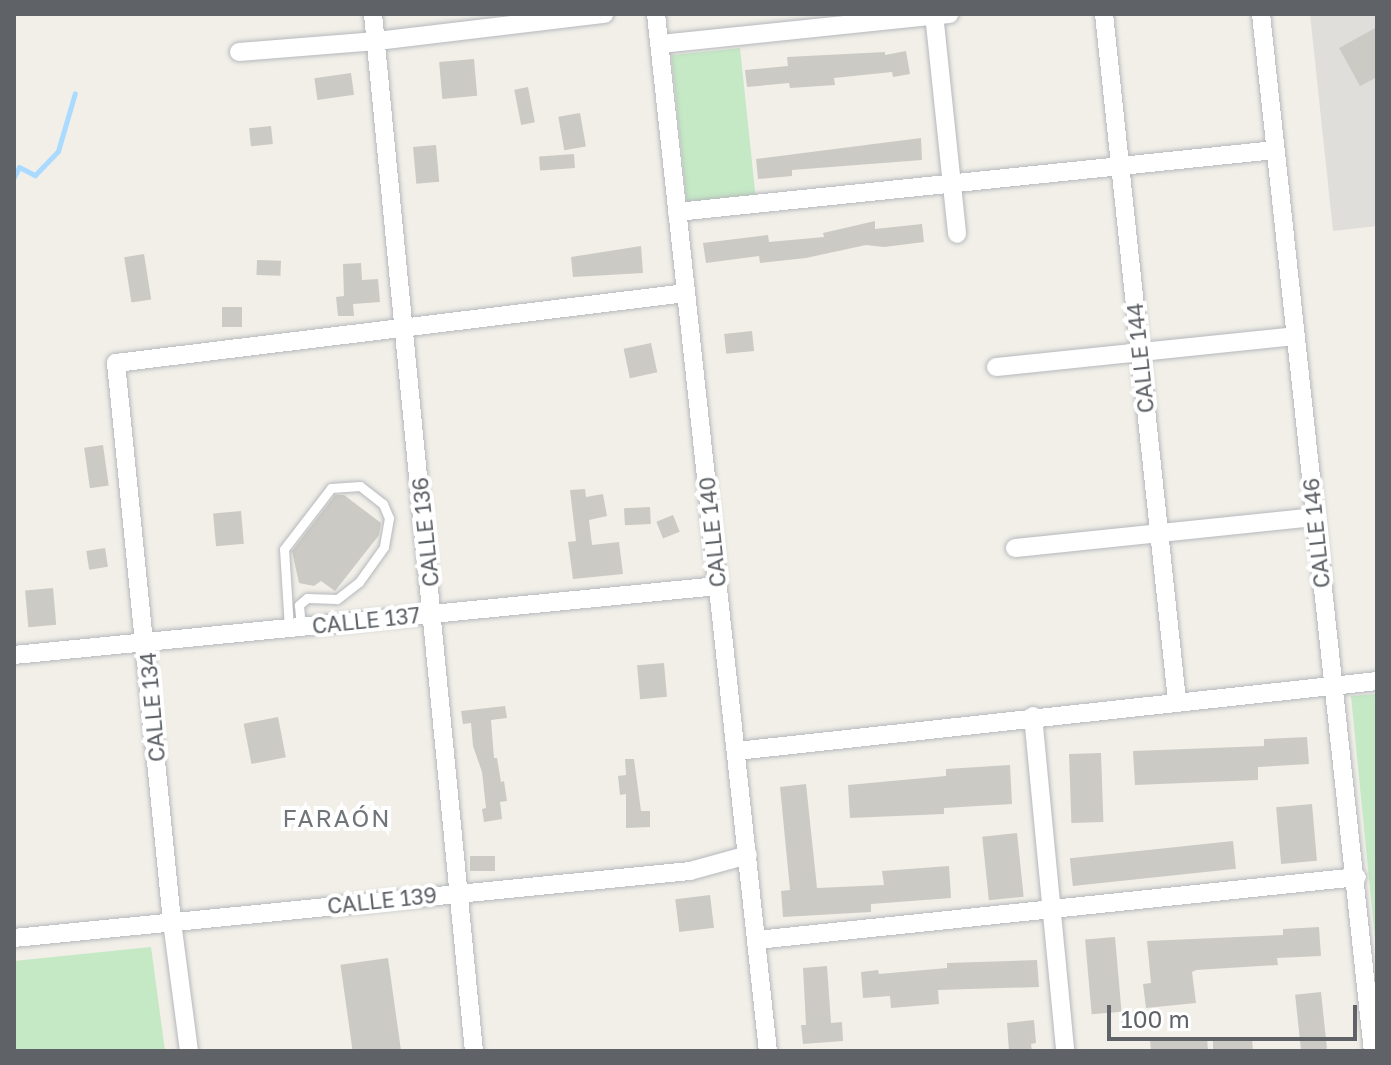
<!DOCTYPE html>
<meta charset="utf-8">
<style>
body{margin:0}
#map{position:relative;width:1391px;height:1065px;overflow:hidden;background:#f1efe8;font-family:"Golos Text",sans-serif}
div>[style]{position:absolute}
[style*='--x']{left:calc(var(--x)*1px);top:calc(var(--y)*1px);width:calc(var(--w)*1px);rotate:calc(var(--a)*1deg)}
.industrial>*{inset:0;background:#e0deda}
.green>*{inset:0;background:#c5e8c5;transform-origin:0 0}
.stream>*{height:5px;margin:-2.5px;padding:0 2.5px;transform-origin:2.5px;border-radius:2.5px;background:#aadaff}
.building>*{inset:0;background:#cccac5;transform-origin:0 0}
.roads{filter:drop-shadow(0 0 2px #b5b8bc) drop-shadow(0 0 2px #b5b8bc)}
.service>*{height:9px;margin:-4.5px;padding:0 4.5px;transform-origin:4.5px;border-radius:4.5px;background:#fff}
.minor>*{height:18px;margin:-9px;padding:0 9px;transform-origin:9px;border-radius:9px;background:#fff}
span{translate:-50% -50%;white-space:nowrap;text-align:center;line-height:1.15;-webkit-text-stroke:8px #fff;paint-order:stroke}
.street-label{font-size:22px;color:#5f6368}
.neighbourhood-label{font-size:24px;color:#70757a;letter-spacing:2px}
.frame{position:absolute;inset:0;border:16px solid #5f6368;pointer-events:none}
.scale{position:absolute;left:1107px;top:1005px;width:250px;height:36px;box-sizing:border-box;border:4px solid #5f6368;border-top:0;padding-left:10px;font-size:24px;line-height:28px;white-space:nowrap;color:#5f6368;-webkit-text-stroke:6px #fff;paint-order:stroke}
</style>
<div id="map">
<div class="industrial">
<div style="clip-path:polygon(1310px 14px,1377px 14px,1377px 226px,1333px 231px)"></div>
</div>
<div class="green">
<div style="left:740px;top:48px;width:148px;height:69px;rotate:84deg"></div>
<div style="clip-path:polygon(1377px 694px,1377px 959px,1351px 696px)"></div>
<div style="clip-path:polygon(151px 947px,165px 1051px,14px 1051px,14px 961px)"></div>
</div>
<div class="stream">
<div style="--x:14;--y:177;--w:11;--a:-63"></div>
<div style="--x:19;--y:167;--w:18;--a:27"></div>
<div style="--x:35;--y:175;--w:33;--a:-46"></div>
<div style="--x:58;--y:151;--w:60;--a:-73.7"></div>
</div>
<div class="building">
<div style="clip-path:polygon(1377px 27px,1377px 77px,1360px 86px,1339px 48px)"></div>
<div style="clip-path:polygon(906px 51px,910px 74px,893px 77px,892px 72px,834px 78px,835px 85px,790px 88px,789px 83px,747px 87px,745px 70px,788px 66px,787px 57px,885px 52px,885px 55px)"></div>
<div style="left:474px;top:59px;width:37px;height:35px;rotate:85deg"></div>
<div style="left:351px;top:73px;width:22px;height:37px;rotate:82deg"></div>
<div style="left:528px;top:87px;width:36px;height:14px;rotate:79deg"></div>
<div style="left:580px;top:113px;width:34px;height:22px;rotate:80deg"></div>
<div style="left:271px;top:126px;width:18px;height:22px;rotate:84deg"></div>
<div style="clip-path:polygon(921px 138px,922px 160px,792px 170px,792px 176px,758px 179px,756px 159px)"></div>
<div style="left:436px;top:145px;width:37px;height:23px;rotate:85deg"></div>
<div style="left:574px;top:154px;width:14px;height:35px;rotate:86deg"></div>
<div style="clip-path:polygon(875px 221px,875px 229px,922px 224px,924px 242px,884px 247px,866px 245px,806px 258px,760px 263px,759px 256px,706px 263px,703px 243px,768px 235px,769px 242px,824px 237px,823px 233px)"></div>
<div style="clip-path:polygon(641px 246px,643px 273px,573px 277px,571px 257px)"></div>
<div style="left:144px;top:254px;width:46px;height:20px;rotate:81deg"></div>
<div style="left:257px;top:260px;width:24px;height:15px;rotate:2deg"></div>
<div style="clip-path:polygon(361px 263px,362px 280px,378px 279px,380px 302px,353px 304px,354px 316px,338px 316px,336px 297px,344px 296px,343px 264px)"></div>
<div style="left:222px;top:307px;width:20px;height:20px"></div>
<div style="left:752px;top:331px;width:20px;height:28px;rotate:84deg"></div>
<div style="left:651px;top:343px;width:30px;height:28px;rotate:78deg"></div>
<div style="left:103px;top:445px;width:41px;height:19px;rotate:82deg"></div>
<div style="clip-path:polygon(585px 489px,586px 497px,603px 494px,607px 516px,589px 520px,592px 545px,619px 542px,623px 574px,573px 579px,568px 542px,576px 541px,570px 490px)"></div>
<div style="clip-path:polygon(335px 495px,344px 495px,381px 523px,379px 535px,335px 591px,321px 581px,314px 586px,299px 583px,292px 551px)"></div>
<div style="left:650px;top:507px;width:17px;height:26px;rotate:87deg"></div>
<div style="left:241px;top:511px;width:33px;height:28px;rotate:85deg"></div>
<div style="left:673px;top:515px;width:18px;height:18px;rotate:68deg"></div>
<div style="left:105px;top:548px;width:19px;height:19px;rotate:81deg"></div>
<div style="left:53px;top:588px;width:37px;height:28px;rotate:85deg"></div>
<div style="left:664px;top:663px;width:34px;height:27px;rotate:85deg"></div>
<div style="clip-path:polygon(505px 706px,507px 718px,491px 720px,494px 758px,497px 758px,501px 782px,504px 781px,507px 801px,500px 802px,502px 819px,484px 822px,482px 809px,486px 808px,482px 772px,473px 746px,471px 723px,463px 724px,461px 711px)"></div>
<div style="left:278px;top:717px;width:41px;height:35px;rotate:79deg"></div>
<div style="clip-path:polygon(1307px 737px,1309px 764px,1258px 767px,1258px 780px,1135px 785px,1133px 751px,1264px 746px,1264px 739px)"></div>
<div style="left:1101px;top:753px;width:69px;height:32px;rotate:88deg"></div>
<div style="clip-path:polygon(625px 759px,634px 759px,641px 811px,650px 811px,650px 827px,626px 828px,626px 794px,620px 795px,618px 776px,626px 775px)"></div>
<div style="clip-path:polygon(1010px 765px,1012px 804px,944px 808px,944px 814px,850px 818px,848px 785px,946px 776px,946px 769px)"></div>
<div style="clip-path:polygon(806px 784px,817px 888px,884px 885px,882px 871px,949px 866px,951px 898px,871px 904px,871px 912px,783px 917px,781px 891px,790px 890px,780px 787px)"></div>
<div style="left:1312px;top:804px;width:57px;height:36px;rotate:85deg"></div>
<div style="left:1017px;top:833px;width:64px;height:35px;rotate:84deg"></div>
<div style="left:1233px;top:841px;width:28px;height:164px;rotate:84deg"></div>
<div style="left:495px;top:856px;width:15px;height:25px;rotate:90deg"></div>
<div style="left:710px;top:895px;width:33px;height:35px;rotate:83deg"></div>
<div style="clip-path:polygon(1319px 927px,1321px 956px,1277px 958px,1278px 965px,1196px 970px,1192px 972px,1196px 1003px,1146px 1008px,1143px 984px,1151px 983px,1147px 941px,1283px 935px,1283px 929px)"></div>
<div style="left:1115px;top:937px;width:75px;height:30px;rotate:85deg"></div>
<div style="left:388px;top:958px;width:94px;height:48px;rotate:82deg"></div>
<div style="clip-path:polygon(1037px 960px,1039px 987px,938px 990px,939px 1004px,891px 1008px,890px 996px,863px 998px,861px 972px,878px 970px,879px 974px,947px 968px,947px 963px)"></div>
<div style="clip-path:polygon(827px 966px,831px 1023px,842px 1022px,843px 1041px,803px 1044px,801px 1025px,806px 1025px,803px 968px)"></div>
<div style="left:1321px;top:992px;width:57px;height:26px;rotate:84deg"></div>
<div style="clip-path:polygon(1034px 1020px,1036px 1043px,1031px 1044px,1032px 1051px,1009px 1051px,1007px 1023px)"></div>
<div style="clip-path:polygon(1207px 1037px,1208px 1051px,1151px 1051px,1150px 1041px)"></div>
<div style="clip-path:polygon(1252px 1038px,1253px 1051px,1213px 1051px,1213px 1041px)"></div>
</div>
<div class="roads">
<div class="service">
<div style="--x:289;--y:628;--w:79;--a:-93.6"></div>
<div style="--x:284;--y:549;--w:77;--a:-52.4"></div>
<div style="--x:331;--y:488;--w:29;--a:-4"></div>
<div style="--x:360;--y:486;--w:29;--a:38"></div>
<div style="--x:383;--y:504;--w:15;--a:67"></div>
<div style="--x:389;--y:518;--w:29;--a:100"></div>
<div style="--x:384;--y:547;--w:43;--a:125.5"></div>
<div style="--x:359;--y:582;--w:28;--a:142"></div>
<div style="--x:337;--y:599;--w:30;--a:-178"></div>
<div style="--x:307;--y:598;--w:11;--a:139"></div>
<div style="--x:299;--y:605;--w:22;--a:85"></div>
</div>
<div class="minor">
<div style="--x:373;--y:14;--w:1042;--a:84.44"></div>
<div style="--x:656;--y:14;--w:1043;--a:83.84"></div>
<div style="--x:934;--y:14;--w:221;--a:84"></div>
<div style="--x:1104;--y:14;--w:691;--a:83.93"></div>
<div style="--x:1261;--y:14;--w:1043;--a:83.84"></div>
<div style="--x:660;--y:44;--w:291;--a:-5.9"></div>
<div style="--x:239;--y:52;--w:138;--a:-4.6"></div>
<div style="--x:377;--y:41;--w:229;--a:-6.8"></div>
<div style="--x:677;--y:212;--w:601;--a:-5.92"></div>
<div style="--x:996;--y:367;--w:301;--a:-5.9"></div>
<div style="--x:1015;--y:548;--w:301;--a:-5.9"></div>
<div style="--x:14;--y:655;--w:707;--a:-5.6"></div>
<div style="--x:1033;--y:716;--w:337;--a:84.5"></div>
<div style="--x:737;--y:751;--w:644;--a:-6.24"></div>
<div style="--x:14;--y:938;--w:679;--a:-5.66"></div>
<div style="--x:690;--y:871;--w:60;--a:-15.4"></div>
<div style="--x:757;--y:940;--w:603;--a:-5.99"></div>
<div style="--x:189;--y:1051;--w:131;--a:-97.5"></div>
<div style="--x:172;--y:921;--w:561;--a:-95.73"></div>
<div style="--x:116;--y:363;--w:574;--a:-7"></div>
</div>
</div>
<div class="street-label">
<span style="left:1140px;top:358px;rotate:-96deg">CALLE 144</span>
<span style="left:425px;top:532px;rotate:-96deg">CALLE 136</span>
<span style="left:712px;top:532px;rotate:-96deg">CALLE 140</span>
<span style="left:1316px;top:533px;rotate:-96deg">CALLE 146</span>
<span style="left:366px;top:620px;rotate:-6deg">CALLE 137</span>
<span style="left:152px;top:707px;rotate:-95deg">CALLE 134</span>
<span style="left:382px;top:900px;rotate:-6deg">CALLE 139</span>
</div>
<div class="neighbourhood-label">
<span style="left:337px;top:818px">FARAÓN</span>
</div>
<div class="frame"></div>
<div class="scale">100 m</div>
</div>
